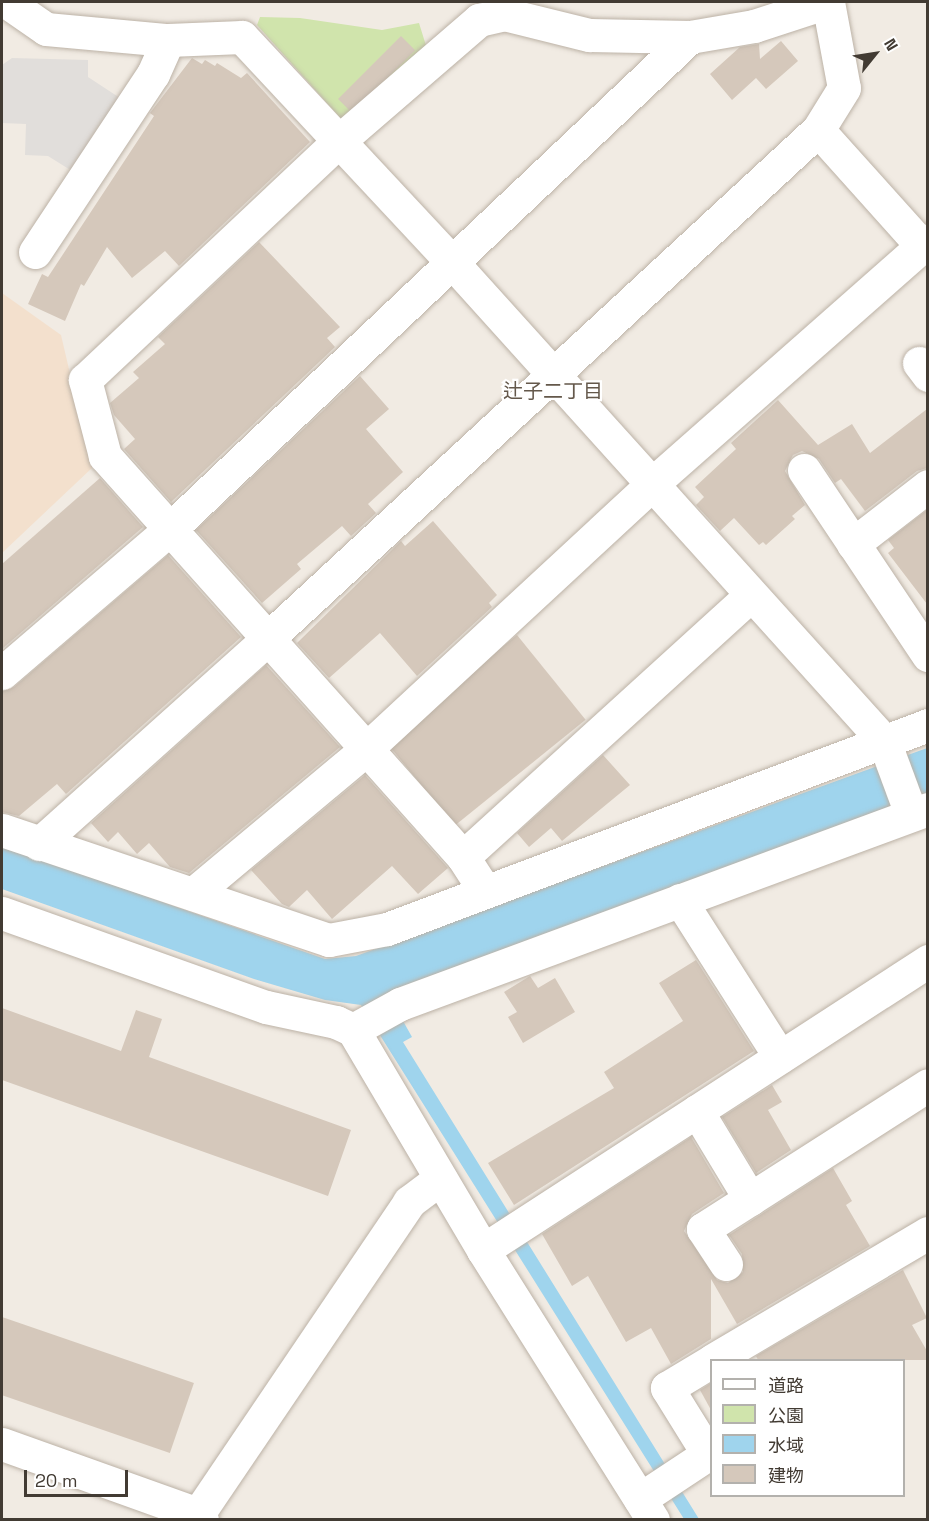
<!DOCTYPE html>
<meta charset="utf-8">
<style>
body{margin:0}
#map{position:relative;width:929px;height:1521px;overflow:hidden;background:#f1ebe3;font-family:"Space Grotesk","Noto Sans JP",sans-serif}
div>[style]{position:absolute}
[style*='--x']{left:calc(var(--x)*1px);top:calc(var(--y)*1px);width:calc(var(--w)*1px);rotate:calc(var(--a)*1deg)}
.commercial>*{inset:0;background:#f3e0cd}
.green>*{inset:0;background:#d0e4ac}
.parking>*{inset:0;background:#e1dedb}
.water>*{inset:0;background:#9fd4ed}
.building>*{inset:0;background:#d5c8bb;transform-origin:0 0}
.roads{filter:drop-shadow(0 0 2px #bcb2a6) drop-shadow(0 0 2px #bcb2a6)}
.minor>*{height:33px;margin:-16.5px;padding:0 16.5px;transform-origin:16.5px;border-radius:16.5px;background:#fff}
span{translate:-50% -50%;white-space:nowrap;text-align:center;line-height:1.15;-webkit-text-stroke:4.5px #fff;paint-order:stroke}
.neighbourhood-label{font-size:20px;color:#64584b}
.frame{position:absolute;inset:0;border:3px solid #423b33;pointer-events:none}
.legend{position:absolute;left:710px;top:1359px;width:195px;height:138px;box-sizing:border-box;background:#fff;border:2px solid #b3b1ad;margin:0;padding:8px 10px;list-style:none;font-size:18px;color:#423b33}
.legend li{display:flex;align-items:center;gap:12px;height:30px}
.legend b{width:30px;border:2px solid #b3b1ad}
.north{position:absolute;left:845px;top:24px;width:60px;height:60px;-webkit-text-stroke:4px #fff;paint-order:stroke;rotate:60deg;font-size:16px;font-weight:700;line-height:24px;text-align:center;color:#423b33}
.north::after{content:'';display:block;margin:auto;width:21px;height:27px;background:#423b33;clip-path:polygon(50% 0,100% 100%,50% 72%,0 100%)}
.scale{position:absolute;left:24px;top:1470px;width:104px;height:27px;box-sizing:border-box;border:3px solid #423b33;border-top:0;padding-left:8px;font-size:18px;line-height:21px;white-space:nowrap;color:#423b33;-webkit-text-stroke:4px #fff;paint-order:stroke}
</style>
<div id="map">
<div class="commercial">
<div style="clip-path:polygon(2px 293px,61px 335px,92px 468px,2px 553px)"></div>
</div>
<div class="green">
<div style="clip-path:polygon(260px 17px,300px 18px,382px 30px,419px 23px,428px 52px,343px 121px,257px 25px)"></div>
</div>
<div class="parking">
<div style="clip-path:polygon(12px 58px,88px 60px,88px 77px,120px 98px,72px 171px,48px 156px,25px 155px,26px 124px,2px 123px,2px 65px)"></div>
</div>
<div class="water">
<div style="clip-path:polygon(927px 748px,927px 794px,389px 996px,412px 1037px,403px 1042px,699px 1519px,684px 1519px,361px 1005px,325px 1000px,254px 979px,2px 889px,2px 846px,325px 959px,356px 956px)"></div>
</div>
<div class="building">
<div style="left:401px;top:36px;width:20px;height:89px;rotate:45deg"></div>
<div style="clip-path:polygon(781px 41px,798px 61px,766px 89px,756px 78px,732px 100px,710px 74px,740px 47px,759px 44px,760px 59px)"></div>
<div style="clip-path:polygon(192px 58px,202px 64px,205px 60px,215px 66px,217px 63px,241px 78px,247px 73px,310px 142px,179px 266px,165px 251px,132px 278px,107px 247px,84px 286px,81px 284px,65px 321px,28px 304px,42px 274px,48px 277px,154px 116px,150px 113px)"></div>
<div style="clip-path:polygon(259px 242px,340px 327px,327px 338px,335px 347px,171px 502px,124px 449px,135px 439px,114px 415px,110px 403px,139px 378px,133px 372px,165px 344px,158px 337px)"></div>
<div style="clip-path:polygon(360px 376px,389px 409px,366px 429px,403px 472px,368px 504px,376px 513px,351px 536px,342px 526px,297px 564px,301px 569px,262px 603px,196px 530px)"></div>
<div style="clip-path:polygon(778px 400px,818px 445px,852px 424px,870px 453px,927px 409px,927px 468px,917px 471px,865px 511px,841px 479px,835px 483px,819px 459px,802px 451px,793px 455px,785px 471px,805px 505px,792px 516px,795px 519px,766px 545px,763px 542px,759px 545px,734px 518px,720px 531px,696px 505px,704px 497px,695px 487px,736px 449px,731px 443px)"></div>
<div style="clip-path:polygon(100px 478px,143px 527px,2px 649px,2px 564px)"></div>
<div style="clip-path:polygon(927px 510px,927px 604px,888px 553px,894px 548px,888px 540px)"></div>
<div style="clip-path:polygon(433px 521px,497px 595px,489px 603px,492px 607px,417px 676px,380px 633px,329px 678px,297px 643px,401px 541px,405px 546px)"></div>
<div style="clip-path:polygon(168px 555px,241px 637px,66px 794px,57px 784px,19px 816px,2px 812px,2px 691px,14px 687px)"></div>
<div style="left:517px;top:635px;width:109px;height:169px;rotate:51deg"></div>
<div style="clip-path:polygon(266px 665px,340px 747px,189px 873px,170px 867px,149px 843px,137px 854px,118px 832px,108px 842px,91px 823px)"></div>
<div style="clip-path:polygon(603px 755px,630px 785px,562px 841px,551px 828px,529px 847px,517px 833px)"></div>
<div style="clip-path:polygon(365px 775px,448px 868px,418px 894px,392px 866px,332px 919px,307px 890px,289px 907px,282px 904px,251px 870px)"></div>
<div style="clip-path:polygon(696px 960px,754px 1051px,514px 1205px,488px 1163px,614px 1088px,604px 1072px,683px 1021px,659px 983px)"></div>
<div style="clip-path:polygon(530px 976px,538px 988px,555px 978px,575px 1012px,523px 1043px,508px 1017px,517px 1012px,504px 992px)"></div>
<div style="clip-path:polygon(2px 1008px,121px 1051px,136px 1010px,162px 1019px,149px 1057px,351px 1130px,328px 1196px,2px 1080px)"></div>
<div style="clip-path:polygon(772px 1085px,782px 1102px,768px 1110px,791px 1150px,756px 1173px,722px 1117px)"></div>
<div style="clip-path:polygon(691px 1137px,724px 1193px,692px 1214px,684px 1231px,717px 1280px,728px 1283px,743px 1272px,742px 1254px,729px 1235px,833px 1168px,852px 1201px,846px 1205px,870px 1246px,737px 1324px,711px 1279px,711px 1339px,671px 1364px,651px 1328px,626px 1342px,588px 1276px,572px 1286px,542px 1234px)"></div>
<div style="clip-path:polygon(903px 1270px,927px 1318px,912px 1325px,927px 1351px,927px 1360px,758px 1360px,756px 1356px)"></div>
<div style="left:2px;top:1317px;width:203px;height:74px;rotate:19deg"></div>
<div style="clip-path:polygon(711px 1383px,711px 1410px,700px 1390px)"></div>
</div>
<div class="roads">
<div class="minor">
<div style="--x:7;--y:2;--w:47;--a:34.7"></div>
<div style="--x:46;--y:29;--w:122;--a:5.2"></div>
<div style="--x:168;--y:40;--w:74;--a:-2.3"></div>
<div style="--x:242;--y:37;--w:306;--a:47"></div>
<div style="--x:451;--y:261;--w:646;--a:47.95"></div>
<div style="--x:884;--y:741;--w:78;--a:69.7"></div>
<div style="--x:828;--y:2;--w:87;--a:79.5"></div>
<div style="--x:844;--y:88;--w:49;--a:121.8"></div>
<div style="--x:818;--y:130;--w:156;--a:48.1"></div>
<div style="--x:35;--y:252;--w:214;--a:-56.5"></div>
<div style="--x:153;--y:74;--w:37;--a:-66"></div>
<div style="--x:919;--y:363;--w:15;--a:53"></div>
<div style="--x:804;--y:470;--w:223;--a:56.2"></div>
<div style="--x:853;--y:544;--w:95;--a:-37.7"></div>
<div style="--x:2;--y:673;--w:220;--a:-40.6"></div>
<div style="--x:169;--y:530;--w:717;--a:-43.42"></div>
<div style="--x:2;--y:830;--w:345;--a:18.6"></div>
<div style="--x:329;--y:940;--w:59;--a:-10.7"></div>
<div style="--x:387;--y:929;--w:578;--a:-20.66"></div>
<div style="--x:39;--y:844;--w:305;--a:-41.9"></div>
<div style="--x:266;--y:640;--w:752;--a:-42.74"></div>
<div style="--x:463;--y:857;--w:388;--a:-42.3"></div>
<div style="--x:485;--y:891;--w:40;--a:-122.9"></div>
<div style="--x:463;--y:857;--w:538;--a:-131.76"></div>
<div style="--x:105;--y:456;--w:79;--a:-104.7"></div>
<div style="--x:85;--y:380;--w:350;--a:-43.3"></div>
<div style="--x:340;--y:140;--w:184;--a:-40.8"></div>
<div style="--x:479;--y:20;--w:26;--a:-13"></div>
<div style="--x:504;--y:14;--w:88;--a:13.9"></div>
<div style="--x:589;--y:35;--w:101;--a:1.1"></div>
<div style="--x:690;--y:37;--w:65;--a:-9.8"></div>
<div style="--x:754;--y:26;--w:78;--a:-18"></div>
<div style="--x:193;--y:894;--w:224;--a:-39.9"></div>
<div style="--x:365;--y:750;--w:391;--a:-42.8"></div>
<div style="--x:652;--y:484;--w:368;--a:-41.4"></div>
<div style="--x:680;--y:900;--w:186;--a:57.5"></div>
<div style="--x:2;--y:913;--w:280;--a:19.6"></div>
<div style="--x:266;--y:1007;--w:72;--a:12.1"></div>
<div style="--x:336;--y:1022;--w:19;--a:25"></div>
<div style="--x:353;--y:1030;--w:256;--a:59.4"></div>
<div style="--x:483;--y:1250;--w:319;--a:57.8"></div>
<div style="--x:353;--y:1030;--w:54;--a:-29"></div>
<div style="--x:400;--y:1004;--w:563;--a:-20.27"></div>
<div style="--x:697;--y:1111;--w:103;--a:58.9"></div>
<div style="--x:483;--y:1250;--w:531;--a:-33"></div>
<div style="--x:726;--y:1264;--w:42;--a:-123.3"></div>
<div style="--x:703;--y:1229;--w:267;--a:-32.6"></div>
<div style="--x:713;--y:1360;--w:250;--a:-30.6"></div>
<div style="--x:2;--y:1444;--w:208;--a:19.7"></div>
<div style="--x:198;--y:1514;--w:7;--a:56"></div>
<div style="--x:640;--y:1499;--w:82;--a:-33.5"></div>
<div style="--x:708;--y:1454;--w:78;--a:-121.8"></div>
<div style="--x:667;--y:1388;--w:52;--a:-31"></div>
<div style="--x:198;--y:1514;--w:377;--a:-55.9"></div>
<div style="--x:409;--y:1202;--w:39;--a:-37"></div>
</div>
</div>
<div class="neighbourhood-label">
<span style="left:553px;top:391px">辻子二丁目</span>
</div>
<div class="frame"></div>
<ul class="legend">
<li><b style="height:8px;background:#fff"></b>道路</li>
<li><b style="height:16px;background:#d0e4ac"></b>公園</li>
<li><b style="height:16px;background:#9fd4ed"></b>水域</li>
<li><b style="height:16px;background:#d5c8bb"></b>建物</li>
</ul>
<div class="north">N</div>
<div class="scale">20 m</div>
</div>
